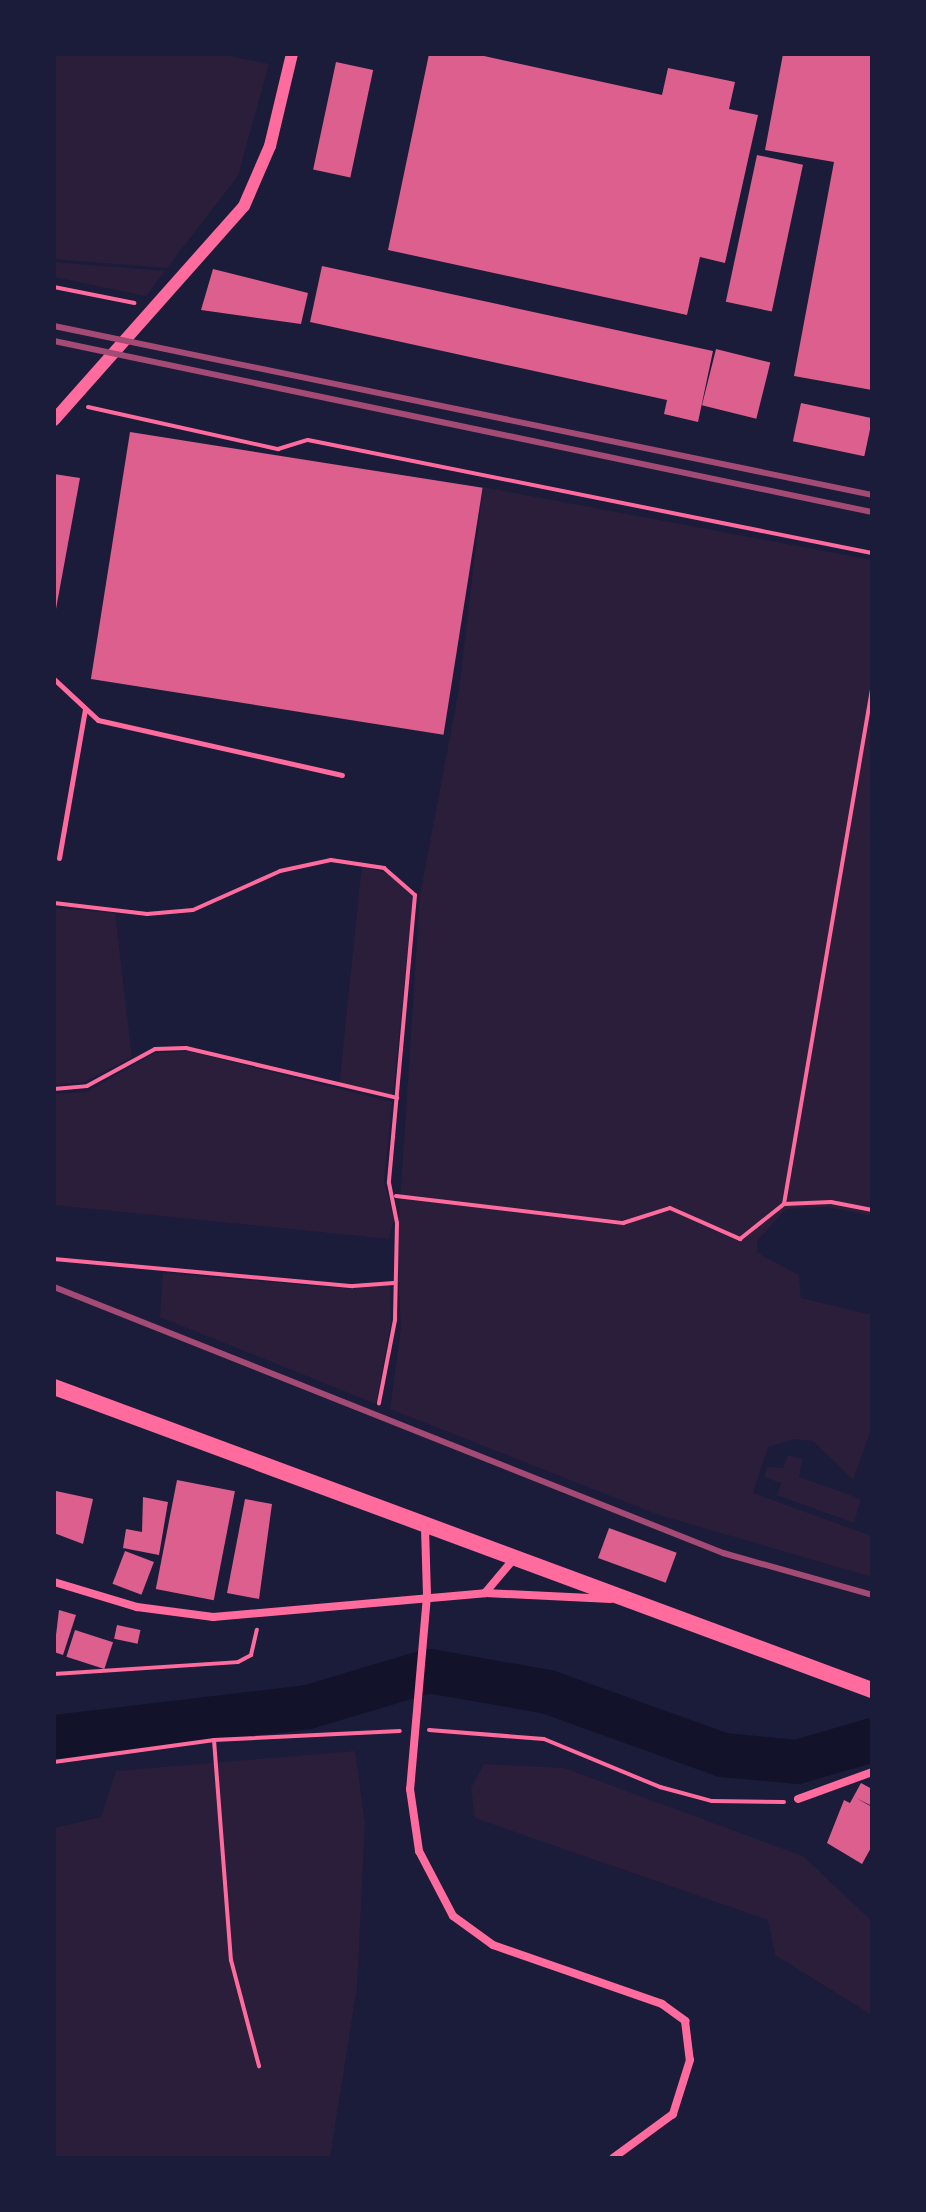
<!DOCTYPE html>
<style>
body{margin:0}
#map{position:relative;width:926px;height:2212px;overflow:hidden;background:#1b1b3a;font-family:"PT Sans Narrow",sans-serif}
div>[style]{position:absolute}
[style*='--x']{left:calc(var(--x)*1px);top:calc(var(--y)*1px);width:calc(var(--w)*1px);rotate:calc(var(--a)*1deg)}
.green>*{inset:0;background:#2a1e3b}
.river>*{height:44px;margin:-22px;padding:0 22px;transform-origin:22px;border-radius:22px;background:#12122b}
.building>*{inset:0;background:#dd5f8e;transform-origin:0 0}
.path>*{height:4px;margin:-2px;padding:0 2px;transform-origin:2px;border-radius:2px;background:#ff6b9d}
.service>*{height:5px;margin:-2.5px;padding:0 2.5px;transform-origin:2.5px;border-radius:2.5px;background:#ff6b9d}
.minor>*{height:8px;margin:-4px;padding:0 4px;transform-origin:4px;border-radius:4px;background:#ff6b9d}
.tertiary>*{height:12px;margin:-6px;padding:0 6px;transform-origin:6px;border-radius:6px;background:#ff6b9d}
.trunk>*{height:16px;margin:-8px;padding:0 8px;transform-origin:8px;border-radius:8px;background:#ff6b9d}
.rail>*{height:6px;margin:-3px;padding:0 3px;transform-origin:3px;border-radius:3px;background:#a44b75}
span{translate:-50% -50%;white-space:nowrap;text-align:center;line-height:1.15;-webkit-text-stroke:6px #1b1b3a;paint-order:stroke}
.frame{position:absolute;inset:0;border:56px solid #1b1b3a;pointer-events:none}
</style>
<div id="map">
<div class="green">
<div style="clip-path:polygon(54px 54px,219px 54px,269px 64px,238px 176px,167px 268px,54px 259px)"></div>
<div style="clip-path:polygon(54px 262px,165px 271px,146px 296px,54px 277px)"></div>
<div style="clip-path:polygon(483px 487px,872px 560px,872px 1216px,827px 1207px,786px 1209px,757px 1241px,758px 1253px,799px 1275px,801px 1298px,872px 1315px,872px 1427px,853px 1480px,813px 1441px,794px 1439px,768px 1447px,753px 1493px,872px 1536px,872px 1577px,659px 1515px,390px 1409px,401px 1327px,397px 1249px,420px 895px,459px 689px)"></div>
<div style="clip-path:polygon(362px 865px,394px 876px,413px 896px,393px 1095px,339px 1086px)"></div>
<div style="clip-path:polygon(54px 908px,115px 913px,132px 1057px,84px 1082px,54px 1085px)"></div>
<div style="clip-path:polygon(188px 1051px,392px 1102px,384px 1182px,394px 1219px,389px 1239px,54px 1205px,54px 1094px,86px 1092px,155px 1053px)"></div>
<div style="clip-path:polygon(163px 1273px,351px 1289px,390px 1285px,391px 1322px,376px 1404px,160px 1317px)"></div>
<div style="clip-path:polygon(788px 1455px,802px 1459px,799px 1477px,861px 1499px,854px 1523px,777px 1495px,781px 1483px,764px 1477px,767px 1467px,783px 1468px)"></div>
<div style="clip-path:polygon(355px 1751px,365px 1823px,357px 1987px,330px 2158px,54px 2158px,54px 1828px,101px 1817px,116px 1771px)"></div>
<div style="clip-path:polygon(484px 1764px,564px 1768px,803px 1856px,872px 1921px,872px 2015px,775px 1955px,768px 1920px,475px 1818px,471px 1788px)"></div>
</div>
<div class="river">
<div style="--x:54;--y:1737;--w:256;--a:-6.7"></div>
<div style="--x:308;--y:1707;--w:126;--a:-16.6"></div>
<div style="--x:429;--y:1671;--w:121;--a:10"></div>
<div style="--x:548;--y:1692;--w:186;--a:19.8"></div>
<div style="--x:723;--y:1755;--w:74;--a:5.4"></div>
<div style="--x:797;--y:1762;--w:78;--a:-16.3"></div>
</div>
<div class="building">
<div style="clip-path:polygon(429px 54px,475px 54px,662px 95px,668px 68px,735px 82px,729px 109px,758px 115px,725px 263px,700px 257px,687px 315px,388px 250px)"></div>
<div style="clip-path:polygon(783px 54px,872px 54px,872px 390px,794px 376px,834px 162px,765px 150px)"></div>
<div style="left:336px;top:62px;width:38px;height:110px;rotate:12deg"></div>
<div style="left:757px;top:155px;width:47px;height:150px;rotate:12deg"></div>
<div style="clip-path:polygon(322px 266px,713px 351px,698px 422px,664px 414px,667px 400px,310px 322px)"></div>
<div style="clip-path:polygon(213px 269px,308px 293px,301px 324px,201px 310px)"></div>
<div style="left:716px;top:349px;width:56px;height:58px;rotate:14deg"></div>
<div style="left:801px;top:403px;width:73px;height:39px;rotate:12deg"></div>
<div style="left:130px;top:432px;width:357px;height:250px;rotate:9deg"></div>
<div style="clip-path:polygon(54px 474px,80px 478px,56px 609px,54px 609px)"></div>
<div style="left:177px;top:1480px;width:59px;height:111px;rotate:11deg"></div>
<div style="clip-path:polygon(56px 1491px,93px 1499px,83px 1544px,54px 1533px)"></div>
<div style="clip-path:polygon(143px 1497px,168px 1502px,159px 1555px,123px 1548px,126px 1529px,142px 1532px)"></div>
<div style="clip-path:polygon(245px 1499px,272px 1504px,259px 1599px,227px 1593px)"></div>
<div style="left:609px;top:1528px;width:72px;height:32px;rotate:20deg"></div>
<div style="left:125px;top:1551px;width:31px;height:35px;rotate:21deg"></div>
<div style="clip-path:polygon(59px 1610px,76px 1615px,63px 1655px,54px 1652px)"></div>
<div style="left:117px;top:1625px;width:24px;height:14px;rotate:12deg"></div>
<div style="left:75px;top:1630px;width:40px;height:28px;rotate:18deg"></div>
<div style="clip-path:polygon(861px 1783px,872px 1789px,872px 1806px,856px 1798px,872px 1807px,872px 1846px,862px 1864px,827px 1843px,844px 1800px,850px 1803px)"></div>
</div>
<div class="path">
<div style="--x:54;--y:287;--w:82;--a:11.3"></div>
<div style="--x:88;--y:407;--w:195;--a:12.5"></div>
<div style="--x:278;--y:449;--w:31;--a:-17"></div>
<div style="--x:308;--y:440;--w:575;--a:11.33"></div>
<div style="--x:54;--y:903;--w:94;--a:6.7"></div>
<div style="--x:147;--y:914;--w:46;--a:-5"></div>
<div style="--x:193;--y:910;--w:95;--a:-24.1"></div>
<div style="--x:280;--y:871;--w:52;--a:-12.2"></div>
<div style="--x:331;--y:860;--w:54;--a:8.6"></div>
<div style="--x:384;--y:868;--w:41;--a:41.1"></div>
<div style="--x:415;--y:895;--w:289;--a:95.2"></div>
<div style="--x:389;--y:1183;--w:41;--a:78.7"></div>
<div style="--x:397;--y:1223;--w:97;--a:91.2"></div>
<div style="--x:395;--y:1320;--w:85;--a:100.9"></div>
<div style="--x:54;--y:1089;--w:33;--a:-5"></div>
<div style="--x:87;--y:1086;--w:77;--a:-28.6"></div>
<div style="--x:155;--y:1049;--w:31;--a:-2"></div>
<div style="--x:186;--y:1048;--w:217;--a:13.3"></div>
<div style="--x:396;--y:1196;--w:229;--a:6.8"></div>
<div style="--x:623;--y:1223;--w:49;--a:-17.7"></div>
<div style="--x:670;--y:1208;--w:77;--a:23.9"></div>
<div style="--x:740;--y:1239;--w:56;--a:-38.5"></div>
<div style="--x:784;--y:1204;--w:47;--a:-2.4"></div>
<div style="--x:831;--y:1202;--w:42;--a:11"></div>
<div style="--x:784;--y:1204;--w:522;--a:-80.3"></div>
<div style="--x:54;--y:1259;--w:300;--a:5.2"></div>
<div style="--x:353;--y:1286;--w:41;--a:-4.2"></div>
<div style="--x:54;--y:1674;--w:184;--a:-3.7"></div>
<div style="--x:238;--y:1662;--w:15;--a:-28"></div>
<div style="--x:251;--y:1655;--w:26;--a:-77"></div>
<div style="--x:429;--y:1730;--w:115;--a:4.5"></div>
<div style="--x:544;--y:1739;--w:126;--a:22.5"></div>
<div style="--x:660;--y:1787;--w:54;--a:15.1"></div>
<div style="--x:712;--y:1801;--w:72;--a:0.8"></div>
<div style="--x:214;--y:1740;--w:221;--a:85.6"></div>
<div style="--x:231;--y:1960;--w:110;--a:75.2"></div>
<div style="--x:54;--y:1762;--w:162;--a:-7.8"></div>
<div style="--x:214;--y:1740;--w:186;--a:-2.8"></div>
</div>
<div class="service">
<div style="--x:54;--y:679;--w:60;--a:43"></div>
<div style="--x:98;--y:720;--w:250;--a:12.7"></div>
<div style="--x:59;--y:858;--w:151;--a:-80.1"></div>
</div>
<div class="minor">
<div style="--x:425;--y:1528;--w:68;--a:88.3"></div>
<div style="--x:427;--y:1596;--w:194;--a:95"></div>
<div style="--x:410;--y:1789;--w:63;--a:81.7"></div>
<div style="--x:419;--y:1851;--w:73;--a:62.4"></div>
<div style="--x:453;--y:1916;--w:49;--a:35.9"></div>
<div style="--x:493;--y:1945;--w:179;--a:19.2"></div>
<div style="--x:662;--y:2004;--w:29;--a:36"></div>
<div style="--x:685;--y:2021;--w:39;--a:83"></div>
<div style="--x:690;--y:2060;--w:57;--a:107.5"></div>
<div style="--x:673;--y:2114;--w:74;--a:143.7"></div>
<div style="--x:54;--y:1582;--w:87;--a:16.8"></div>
<div style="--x:137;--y:1607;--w:77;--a:7.5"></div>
<div style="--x:213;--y:1617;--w:273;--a:-5"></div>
<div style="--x:485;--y:1593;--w:126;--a:2.7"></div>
<div style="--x:485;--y:1593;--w:42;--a:-49.8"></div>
<div style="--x:798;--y:1799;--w:79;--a:-20"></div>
</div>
<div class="tertiary">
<div style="--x:54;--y:420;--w:286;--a:-48.4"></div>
<div style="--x:244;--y:206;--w:65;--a:-66.6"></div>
<div style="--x:270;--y:146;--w:95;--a:-76.6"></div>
</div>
<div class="trunk">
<div style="--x:54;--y:1387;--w:872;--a:20.33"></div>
</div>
<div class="rail">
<div style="--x:54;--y:326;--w:835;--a:11.67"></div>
<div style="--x:54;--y:341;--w:836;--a:11.81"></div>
<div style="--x:54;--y:1287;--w:720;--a:21.68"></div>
<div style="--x:723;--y:1553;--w:155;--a:15.7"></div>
</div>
<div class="frame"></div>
</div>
